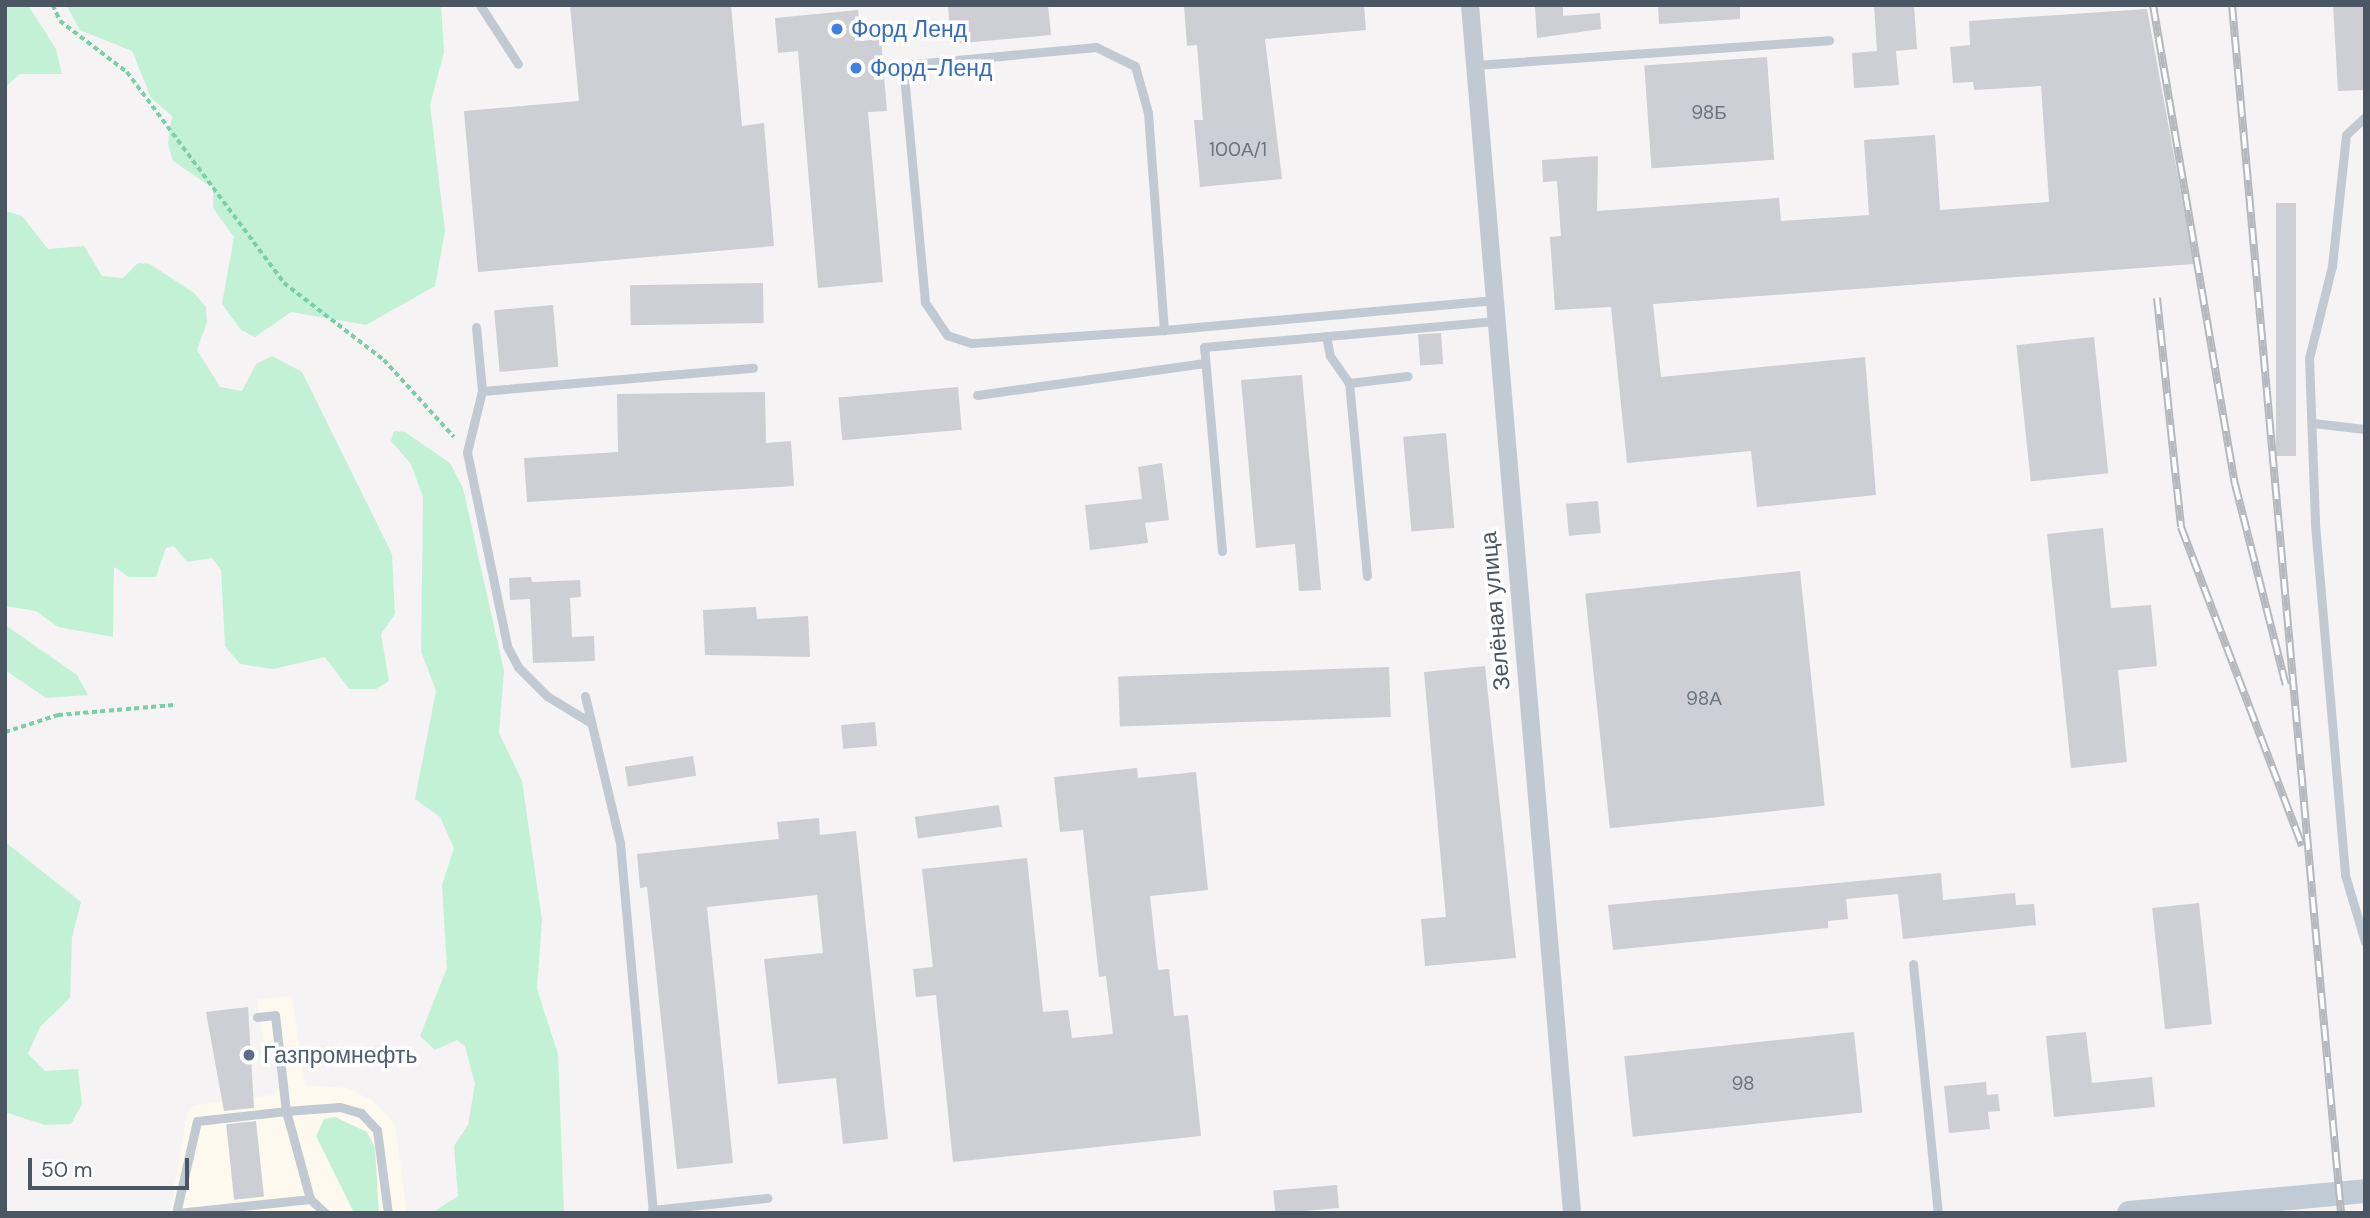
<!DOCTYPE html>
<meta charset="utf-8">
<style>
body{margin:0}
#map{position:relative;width:2370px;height:1218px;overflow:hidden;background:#f5f3f3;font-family:"DM Sans",sans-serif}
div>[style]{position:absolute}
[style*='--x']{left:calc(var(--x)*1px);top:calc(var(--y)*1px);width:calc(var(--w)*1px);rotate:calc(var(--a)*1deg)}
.commercial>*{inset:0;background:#fdf9ef}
.green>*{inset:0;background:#c3f1d5}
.building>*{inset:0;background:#cdcfd5;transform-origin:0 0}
.path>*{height:3.5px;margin-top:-1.75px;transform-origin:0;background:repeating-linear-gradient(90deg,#7ad0a6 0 5px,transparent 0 8.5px)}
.lane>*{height:9px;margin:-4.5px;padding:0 4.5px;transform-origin:4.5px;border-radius:4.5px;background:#c1cad2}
.street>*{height:18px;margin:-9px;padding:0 9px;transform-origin:9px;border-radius:9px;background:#c1cad2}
.secondary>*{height:24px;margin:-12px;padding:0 12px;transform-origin:12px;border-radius:12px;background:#c1cbd6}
.rail>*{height:8px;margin-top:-4px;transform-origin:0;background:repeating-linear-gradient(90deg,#fff 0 16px,#b5b8bd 0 32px);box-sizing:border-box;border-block:2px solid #b5b8bd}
.dots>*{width:19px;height:19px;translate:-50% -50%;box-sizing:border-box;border:4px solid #fff;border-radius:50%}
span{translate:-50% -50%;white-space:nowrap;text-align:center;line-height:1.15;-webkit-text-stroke:7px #fff;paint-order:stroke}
.number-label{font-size:19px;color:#6b747e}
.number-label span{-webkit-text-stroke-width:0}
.shop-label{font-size:23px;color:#366cbe}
.left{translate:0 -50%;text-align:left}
.street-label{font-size:23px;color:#4a5661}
.service-label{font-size:23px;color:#4e5e75}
.frame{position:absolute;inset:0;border:7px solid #4a5661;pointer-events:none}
.scale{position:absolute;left:28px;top:1158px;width:161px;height:32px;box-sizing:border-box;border:4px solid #4a5661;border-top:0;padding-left:9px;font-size:21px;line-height:24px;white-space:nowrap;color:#4a5661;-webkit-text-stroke:5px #fff;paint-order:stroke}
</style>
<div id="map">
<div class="commercial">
<div style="clip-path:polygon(292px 996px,305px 1085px,347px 1088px,372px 1100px,395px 1124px,407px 1213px,170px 1213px,187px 1113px,194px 1105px,272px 1095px,278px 1089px,276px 1047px,263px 1043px,257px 999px)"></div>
</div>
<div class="green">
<div style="clip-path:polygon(5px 5px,28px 5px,56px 49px,62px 74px,20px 74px,5px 87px)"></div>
<div style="clip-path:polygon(66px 5px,441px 5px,444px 52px,430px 105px,445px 231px,435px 286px,366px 325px,291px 312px,255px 337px,241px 330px,222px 304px,234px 237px,213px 208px,213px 188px,173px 161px,168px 144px,172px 116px,151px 98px,132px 51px,80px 30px)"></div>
<div style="clip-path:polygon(5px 211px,22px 216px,48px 249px,84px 246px,102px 276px,123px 278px,138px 263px,150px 264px,194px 293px,206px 307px,207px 322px,197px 350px,220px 387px,242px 391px,256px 364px,272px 356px,302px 372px,392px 554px,395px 614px,381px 634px,389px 681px,376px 689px,349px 689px,325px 657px,273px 669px,240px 664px,225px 646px,221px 570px,212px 558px,187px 562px,174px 546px,166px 548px,156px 577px,129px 577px,114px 567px,113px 637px,58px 627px,36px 611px,5px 606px)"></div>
<div style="clip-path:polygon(394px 431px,405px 432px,450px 463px,463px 488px,504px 671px,499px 733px,522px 781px,542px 920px,537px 989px,558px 1054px,564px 1213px,432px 1213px,458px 1196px,454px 1146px,468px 1125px,475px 1084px,465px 1046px,457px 1040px,435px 1050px,420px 1036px,447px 968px,442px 885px,454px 848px,440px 817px,415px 799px,436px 691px,421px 651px,423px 497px,411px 464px,391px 441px)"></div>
<div style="clip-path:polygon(5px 625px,77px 675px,88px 695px,46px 698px,5px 670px)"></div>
<div style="clip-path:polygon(5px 842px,81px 902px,72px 937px,70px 998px,40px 1027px,28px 1054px,45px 1071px,78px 1069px,82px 1104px,71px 1124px,45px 1125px,5px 1112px)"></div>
<div style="clip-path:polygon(335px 1117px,367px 1132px,375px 1148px,379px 1213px,354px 1213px,316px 1136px,324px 1119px)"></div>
</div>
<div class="building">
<div style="clip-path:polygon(570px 5px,731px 5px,742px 126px,764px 123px,774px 246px,478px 272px,464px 111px,579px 101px)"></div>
<div style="clip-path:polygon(948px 5px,1048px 5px,1051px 35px,951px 44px)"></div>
<div style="clip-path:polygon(1184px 5px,1364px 5px,1366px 30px,1265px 39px,1282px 179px,1200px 187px,1194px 120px,1203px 120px,1197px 45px,1187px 46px)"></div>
<div style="clip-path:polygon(1535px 5px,1563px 5px,1563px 16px,1600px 13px,1601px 29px,1537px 38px)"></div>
<div style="clip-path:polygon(1658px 5px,1740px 5px,1740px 19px,1659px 24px)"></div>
<div style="clip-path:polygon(1874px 5px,1914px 5px,1917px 49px,1896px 51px,1899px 85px,1854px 88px,1852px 53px,1877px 51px)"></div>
<div style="clip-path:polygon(2333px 5px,2365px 5px,2365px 90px,2338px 91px)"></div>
<div style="clip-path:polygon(2147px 9px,2194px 264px,1653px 304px,1661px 377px,1865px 357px,1876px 495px,1757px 507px,1751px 451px,1627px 463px,1611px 307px,1555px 310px,1550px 237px,1561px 236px,1557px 181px,1543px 182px,1542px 160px,1598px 156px,1597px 211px,1779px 198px,1781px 221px,1869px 215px,1864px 140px,1935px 135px,1940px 210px,2049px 202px,2041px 86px,1974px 90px,1973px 82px,1953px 83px,1950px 47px,1970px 45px,1969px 21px)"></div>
<div style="clip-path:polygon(858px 10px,861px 41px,881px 39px,887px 111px,868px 112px,883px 282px,818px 288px,798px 51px,778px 53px,775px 18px)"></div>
<div style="left:1767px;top:57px;width:103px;height:123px;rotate:86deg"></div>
<div style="left:2276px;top:203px;width:20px;height:253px"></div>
<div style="left:763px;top:283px;width:40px;height:133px;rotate:89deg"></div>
<div style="left:553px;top:305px;width:62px;height:59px;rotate:85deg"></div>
<div style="left:1441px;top:333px;width:31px;height:23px;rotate:86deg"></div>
<div style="left:2094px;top:337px;width:137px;height:78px;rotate:84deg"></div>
<div style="clip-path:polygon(1302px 375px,1321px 590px,1299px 591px,1295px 544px,1256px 548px,1241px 380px)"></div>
<div style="left:958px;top:387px;width:43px;height:120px;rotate:85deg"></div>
<div style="clip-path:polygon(765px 392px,766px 443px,791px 441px,794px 486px,527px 502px,524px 458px,618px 452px,617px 394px)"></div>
<div style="left:1446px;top:433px;width:95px;height:43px;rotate:85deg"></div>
<div style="clip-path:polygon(1162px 463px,1169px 520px,1145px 523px,1148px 543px,1090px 550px,1085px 505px,1142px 499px,1138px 467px)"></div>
<div style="left:1598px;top:501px;width:32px;height:32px;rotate:85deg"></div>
<div style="clip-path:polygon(2103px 528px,2111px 608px,2151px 605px,2157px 666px,2118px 670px,2127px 762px,2071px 768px,2047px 534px)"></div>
<div style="left:1800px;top:571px;width:236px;height:216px;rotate:84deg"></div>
<div style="clip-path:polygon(531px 577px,532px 582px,580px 580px,581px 597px,570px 598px,572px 637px,594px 636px,595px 661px,533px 663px,530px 599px,510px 600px,509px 578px)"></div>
<div style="clip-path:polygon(756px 607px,757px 619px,808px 616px,810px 657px,705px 655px,703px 610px)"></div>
<div style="clip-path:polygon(1485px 666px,1516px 958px,1425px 966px,1421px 919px,1446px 917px,1424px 672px)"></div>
<div style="left:1389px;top:667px;width:50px;height:271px;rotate:88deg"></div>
<div style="left:875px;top:722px;width:24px;height:34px;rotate:85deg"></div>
<div style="left:693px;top:756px;width:20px;height:69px;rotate:81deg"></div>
<div style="clip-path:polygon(1137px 768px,1138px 778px,1196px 772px,1208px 890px,1150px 896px,1158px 970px,1169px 969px,1174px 1016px,1188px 1015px,1201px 1136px,953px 1162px,936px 995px,916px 997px,913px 969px,933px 967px,922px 869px,1027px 858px,1043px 1012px,1068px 1010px,1072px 1038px,1113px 1034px,1106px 976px,1099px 977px,1083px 830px,1060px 832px,1054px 777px)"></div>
<div style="left:999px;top:805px;width:22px;height:85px;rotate:82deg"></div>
<div style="clip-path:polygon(819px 818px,820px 835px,856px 831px,888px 1139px,843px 1144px,836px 1078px,778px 1084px,764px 959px,823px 953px,817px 895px,707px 907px,733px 1163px,677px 1169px,647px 887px,640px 888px,637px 854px,779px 839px,777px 822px)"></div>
<div style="clip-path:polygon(1941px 873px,1943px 900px,2015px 893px,2016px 905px,2034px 904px,2036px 925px,1903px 939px,1898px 894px,1846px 899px,1848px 919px,1828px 921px,1828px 928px,1613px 950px,1608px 905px)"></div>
<div style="left:2199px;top:903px;width:122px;height:47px;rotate:84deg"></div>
<div style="clip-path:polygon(248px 1007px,254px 1108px,224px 1111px,206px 1012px)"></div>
<div style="left:1854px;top:1032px;width:81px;height:231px;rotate:84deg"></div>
<div style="clip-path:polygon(2086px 1032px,2092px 1083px,2152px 1077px,2155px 1107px,2054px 1117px,2046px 1036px)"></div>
<div style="clip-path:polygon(1986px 1082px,1987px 1095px,1998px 1094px,2000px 1111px,1988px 1112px,1990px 1129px,1949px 1133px,1944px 1086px)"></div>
<div style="left:256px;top:1121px;width:76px;height:30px;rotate:84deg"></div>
<div style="left:1337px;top:1185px;width:23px;height:64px;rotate:85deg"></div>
</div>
<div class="path">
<div style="--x:53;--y:5;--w:17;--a:66"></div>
<div style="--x:60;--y:21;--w:84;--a:37.3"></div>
<div style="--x:127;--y:72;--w:263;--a:53.3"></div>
<div style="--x:284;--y:283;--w:126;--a:37.6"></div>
<div style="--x:384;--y:360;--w:104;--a:47.7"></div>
<div style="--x:5;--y:732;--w:56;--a:-17.8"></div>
<div style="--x:58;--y:715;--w:116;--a:-4.9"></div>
</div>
<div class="lane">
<div style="--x:480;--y:5;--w:70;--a:57.2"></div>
<div style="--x:1475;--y:65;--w:355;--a:-4"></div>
<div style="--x:2365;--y:117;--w:26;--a:137"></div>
<div style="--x:2346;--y:135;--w:132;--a:96.1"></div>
<div style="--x:2332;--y:266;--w:95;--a:104"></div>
<div style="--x:2309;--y:358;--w:166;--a:87.9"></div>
<div style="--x:2315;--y:524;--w:352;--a:85.1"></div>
<div style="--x:2345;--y:875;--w:70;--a:73.4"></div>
<div style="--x:476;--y:327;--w:64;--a:84.6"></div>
<div style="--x:482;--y:391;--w:63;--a:103.8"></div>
<div style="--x:467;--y:452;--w:198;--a:78.3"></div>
<div style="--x:507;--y:646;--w:24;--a:62"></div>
<div style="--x:518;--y:667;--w:41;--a:45"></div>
<div style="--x:547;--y:696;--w:52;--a:31.5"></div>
<div style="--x:1164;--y:330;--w:193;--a:176.1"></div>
<div style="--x:971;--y:343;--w:25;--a:-162"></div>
<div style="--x:947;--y:335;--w:40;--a:-124"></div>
<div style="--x:925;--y:302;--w:238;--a:-95.3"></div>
<div style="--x:903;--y:65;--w:194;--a:-5.3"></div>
<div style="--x:1096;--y:47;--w:43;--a:26"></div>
<div style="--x:1135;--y:66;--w:49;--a:74.5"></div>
<div style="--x:1148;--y:113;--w:218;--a:85.8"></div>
<div style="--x:1164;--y:330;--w:329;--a:-5.2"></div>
<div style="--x:1326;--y:336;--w:20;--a:79"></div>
<div style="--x:1330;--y:356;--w:33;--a:55"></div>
<div style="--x:482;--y:391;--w:272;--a:-4.9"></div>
<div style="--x:977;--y:395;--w:230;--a:-8"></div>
<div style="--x:2313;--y:423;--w:52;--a:6.6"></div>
<div style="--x:1222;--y:551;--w:205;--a:-95"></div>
<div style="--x:1204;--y:347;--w:291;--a:-5.1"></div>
<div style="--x:1367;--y:576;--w:194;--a:-95.3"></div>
<div style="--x:1349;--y:383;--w:59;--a:-6.8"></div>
<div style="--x:585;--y:696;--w:151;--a:76.6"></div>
<div style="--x:620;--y:843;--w:371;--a:84.9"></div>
<div style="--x:1913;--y:964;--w:250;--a:84.3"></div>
<div style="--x:257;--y:1017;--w:18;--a:-6"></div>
<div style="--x:275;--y:1015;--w:97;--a:83.5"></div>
<div style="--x:286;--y:1111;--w:54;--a:-4.2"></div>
<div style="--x:340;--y:1107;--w:22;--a:16"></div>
<div style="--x:361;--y:1113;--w:23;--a:47"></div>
<div style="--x:377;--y:1130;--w:84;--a:82.5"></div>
<div style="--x:177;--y:1209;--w:90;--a:-77.2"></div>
<div style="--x:197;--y:1121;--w:90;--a:-6.4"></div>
<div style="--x:286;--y:1111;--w:91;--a:74.7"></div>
<div style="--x:652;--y:1210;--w:116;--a:-6"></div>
<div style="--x:177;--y:1213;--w:134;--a:-6"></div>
<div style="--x:310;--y:1199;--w:21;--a:43"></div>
</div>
<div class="street">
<div style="--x:1470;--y:5;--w:1212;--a:85.17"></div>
</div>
<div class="secondary">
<div style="--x:2129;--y:1213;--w:237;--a:-5.3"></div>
</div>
<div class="rail">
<div style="--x:2153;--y:5;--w:486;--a:80.3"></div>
<div style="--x:2235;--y:484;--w:207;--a:75.8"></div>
<div style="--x:2232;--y:5;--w:1213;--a:84.84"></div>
<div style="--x:2157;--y:298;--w:230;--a:84"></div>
<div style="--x:2181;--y:527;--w:341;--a:69.2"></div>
</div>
<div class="dots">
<div style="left:837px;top:29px;background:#3f7fe0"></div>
<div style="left:856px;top:68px;background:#3f7fe0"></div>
<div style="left:249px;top:1055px;background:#5c6f8a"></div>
</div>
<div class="number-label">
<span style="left:1709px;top:113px">98Б</span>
<span style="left:1238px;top:150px">100А/1</span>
<span style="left:1704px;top:699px">98А</span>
<span style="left:1743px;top:1084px">98</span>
</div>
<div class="shop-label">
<span class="left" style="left:851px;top:29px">Форд Ленд</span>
<span class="left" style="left:870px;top:68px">Форд-Ленд</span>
</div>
<div class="street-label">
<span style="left:1495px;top:611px;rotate:-95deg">Зелёная улица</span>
</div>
<div class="service-label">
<span class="left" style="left:263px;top:1055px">Газпромнефть</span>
</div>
<div class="frame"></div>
<div class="scale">50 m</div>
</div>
